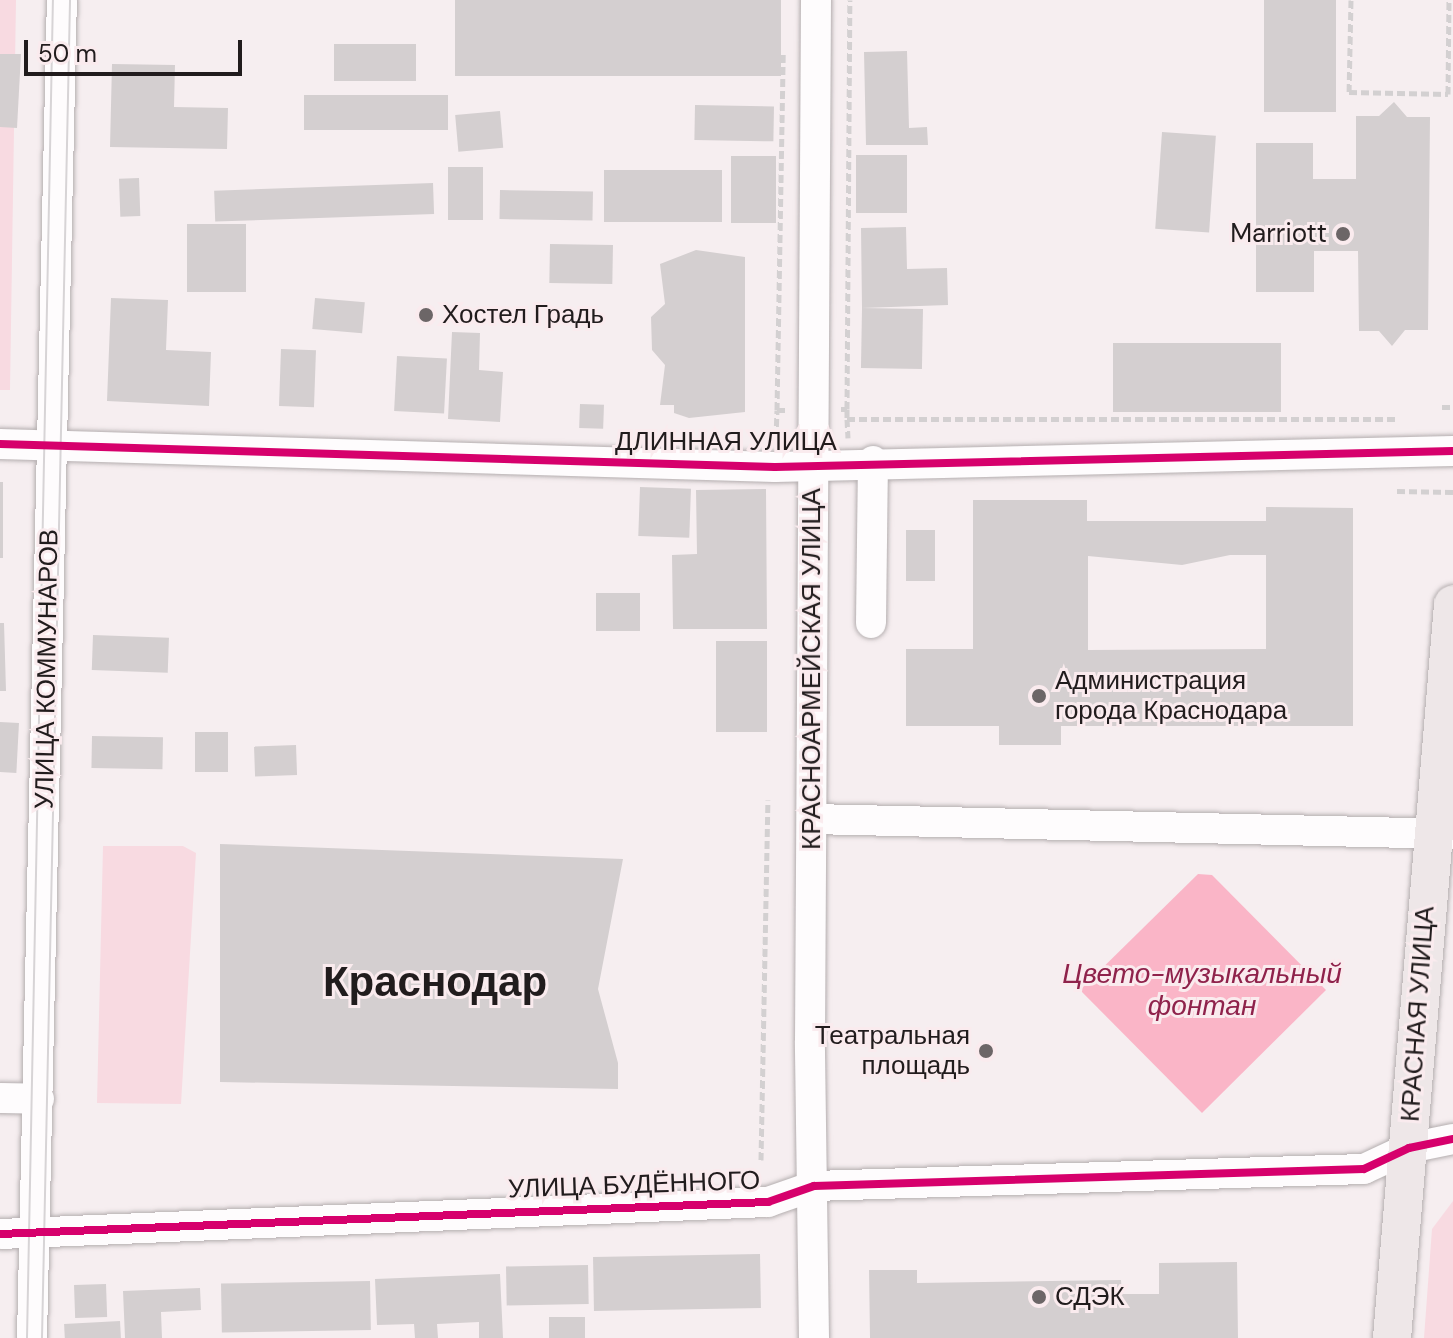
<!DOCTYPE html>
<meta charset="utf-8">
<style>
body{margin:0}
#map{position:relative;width:1453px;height:1338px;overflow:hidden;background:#f6eef0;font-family:"DM Sans",sans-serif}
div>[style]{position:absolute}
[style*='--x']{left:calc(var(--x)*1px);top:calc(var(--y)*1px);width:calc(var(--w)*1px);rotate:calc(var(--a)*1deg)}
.green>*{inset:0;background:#f8dae1}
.water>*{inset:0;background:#fab5c7}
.building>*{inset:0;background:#d4cfd0;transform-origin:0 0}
.path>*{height:5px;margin-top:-2.5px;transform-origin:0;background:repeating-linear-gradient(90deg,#d3d0d1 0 8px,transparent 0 12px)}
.roads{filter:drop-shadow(0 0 2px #b4aeaf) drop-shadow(0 0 2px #b4aeaf)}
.minor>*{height:30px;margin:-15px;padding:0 15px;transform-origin:15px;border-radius:15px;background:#fefcfd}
.major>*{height:38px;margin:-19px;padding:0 19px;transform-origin:19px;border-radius:19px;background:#eee7e8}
.tram>*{height:2px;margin:-1px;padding:0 1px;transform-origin:1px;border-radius:1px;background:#d7d4d6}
.cycleway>*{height:8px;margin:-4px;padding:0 4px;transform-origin:4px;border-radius:4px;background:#d6006c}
.dots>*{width:22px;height:22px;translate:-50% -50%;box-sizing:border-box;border:4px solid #faebee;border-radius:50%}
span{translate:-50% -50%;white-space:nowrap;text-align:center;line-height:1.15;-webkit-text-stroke:6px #faebee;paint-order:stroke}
.poi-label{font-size:26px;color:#211c1d}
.right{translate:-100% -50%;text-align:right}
.left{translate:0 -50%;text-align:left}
.street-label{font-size:26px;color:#211c1d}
.water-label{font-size:28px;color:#8f224b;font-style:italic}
.town-label{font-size:42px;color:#211c1d;font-weight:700}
.scale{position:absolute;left:24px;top:40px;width:218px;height:36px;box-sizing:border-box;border:4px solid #211c1d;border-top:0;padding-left:10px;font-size:24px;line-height:28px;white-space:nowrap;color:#211c1d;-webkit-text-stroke:6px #faebee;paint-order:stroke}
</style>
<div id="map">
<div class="green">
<div style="clip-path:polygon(0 0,16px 0,10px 390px,0 390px)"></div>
<div style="clip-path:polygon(103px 846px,183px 846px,196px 853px,181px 1104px,97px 1103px)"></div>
<div style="clip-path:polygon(1453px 1201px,1453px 1338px,1424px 1338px,1432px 1229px)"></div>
</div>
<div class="water">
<div style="clip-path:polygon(1198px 874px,1212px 875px,1326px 990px,1202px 1113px,1080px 990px)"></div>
</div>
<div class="building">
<div style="left:455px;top:0;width:326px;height:76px"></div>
<div style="left:1264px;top:0;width:72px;height:112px"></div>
<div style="left:334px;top:44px;width:82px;height:37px"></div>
<div style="clip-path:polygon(907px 51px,909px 128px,927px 127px,928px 145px,866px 145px,864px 52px)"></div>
<div style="clip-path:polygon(0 54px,21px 54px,17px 128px,0 127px)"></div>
<div style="clip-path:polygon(112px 64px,175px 65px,174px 107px,228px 108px,227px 149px,110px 147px)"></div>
<div style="left:304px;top:95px;width:144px;height:35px"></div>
<div style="clip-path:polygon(1394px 102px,1407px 117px,1430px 117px,1428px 330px,1405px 330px,1392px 346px,1379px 331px,1359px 331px,1358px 251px,1314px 251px,1314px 292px,1256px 292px,1256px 143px,1313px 143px,1313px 179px,1356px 179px,1356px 116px,1379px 116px)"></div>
<div style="left:695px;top:105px;width:79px;height:35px;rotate:1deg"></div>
<div style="left:500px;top:111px;width:37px;height:45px;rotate:85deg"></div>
<div style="left:1162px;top:132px;width:54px;height:97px;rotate:4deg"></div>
<div style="left:856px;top:155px;width:51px;height:58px"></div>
<div style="left:731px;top:156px;width:45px;height:67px"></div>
<div style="left:483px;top:167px;width:53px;height:35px;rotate:90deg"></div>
<div style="left:604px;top:170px;width:118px;height:52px"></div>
<div style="left:139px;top:178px;width:38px;height:20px;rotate:88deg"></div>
<div style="left:433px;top:183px;width:31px;height:219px;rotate:88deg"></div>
<div style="left:500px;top:190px;width:93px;height:29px;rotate:1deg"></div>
<div style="left:187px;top:224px;width:59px;height:68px"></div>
<div style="clip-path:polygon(906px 227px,907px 269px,947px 268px,948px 305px,862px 308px,861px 228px)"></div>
<div style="left:550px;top:244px;width:63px;height:39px;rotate:1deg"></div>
<div style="clip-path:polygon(696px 250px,745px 257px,745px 412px,689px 418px,674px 413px,674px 405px,660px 405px,665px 365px,652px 350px,651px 317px,665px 304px,660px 264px)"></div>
<div style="clip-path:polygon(111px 298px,168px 300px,166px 350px,211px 352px,209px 406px,107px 401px)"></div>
<div style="left:315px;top:298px;width:50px;height:31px;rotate:5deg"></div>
<div style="left:923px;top:309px;width:60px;height:61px;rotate:91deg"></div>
<div style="clip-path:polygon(452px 332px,480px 333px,479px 370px,503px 372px,500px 422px,448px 419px)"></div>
<div style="left:1113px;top:343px;width:168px;height:69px"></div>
<div style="left:281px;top:349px;width:35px;height:57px;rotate:2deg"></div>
<div style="left:397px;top:356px;width:50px;height:55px;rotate:3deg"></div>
<div style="left:580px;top:404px;width:24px;height:24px;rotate:2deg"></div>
<div style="left:0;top:482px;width:3px;height:76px"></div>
<div style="left:640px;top:487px;width:51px;height:49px;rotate:2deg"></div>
<div style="clip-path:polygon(766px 489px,767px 629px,673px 629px,672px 555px,697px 554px,696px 490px)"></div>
<div style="clip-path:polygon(evenodd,973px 500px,1087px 500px,1087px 521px,1266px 521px,1266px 507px,1353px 508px,1353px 726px,1061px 726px,1061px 745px,999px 745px,999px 726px,906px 726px,906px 649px,973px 649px,973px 500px,1230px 555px,1266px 555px,1266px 649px,1088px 650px,1088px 556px,1182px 565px,1230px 555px)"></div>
<div style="left:906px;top:530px;width:29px;height:51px"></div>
<div style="left:596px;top:593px;width:44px;height:38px"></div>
<div style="clip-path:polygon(0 623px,4px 623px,6px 691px,0 691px)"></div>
<div style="left:93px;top:635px;width:76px;height:35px;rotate:2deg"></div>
<div style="left:716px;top:641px;width:51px;height:91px"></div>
<div style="left:0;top:722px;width:19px;height:50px;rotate:3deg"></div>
<div style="left:195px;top:732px;width:33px;height:40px"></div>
<div style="left:92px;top:736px;width:71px;height:32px;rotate:1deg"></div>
<div style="left:296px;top:745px;width:30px;height:42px;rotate:88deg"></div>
<div style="clip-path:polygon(220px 844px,623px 859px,598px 989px,618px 1063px,618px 1089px,220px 1082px)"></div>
<div style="left:760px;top:1254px;width:54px;height:167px;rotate:89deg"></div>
<div style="clip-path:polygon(1237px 1262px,1238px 1338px,870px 1338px,869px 1270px,917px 1270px,917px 1283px,1121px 1280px,1122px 1294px,1159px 1294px,1159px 1263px)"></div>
<div style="left:588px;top:1265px;width:39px;height:82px;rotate:89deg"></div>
<div style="clip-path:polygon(500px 1274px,503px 1338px,479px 1338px,479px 1322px,437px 1324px,438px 1338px,415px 1338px,414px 1324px,377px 1325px,375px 1279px)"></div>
<div style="left:370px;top:1281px;width:49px;height:149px;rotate:89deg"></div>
<div style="left:106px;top:1284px;width:33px;height:32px;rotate:88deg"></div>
<div style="clip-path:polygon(200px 1288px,201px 1310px,161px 1312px,162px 1338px,125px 1338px,123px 1291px)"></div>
<div style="left:549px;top:1317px;width:36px;height:21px"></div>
<div style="left:120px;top:1321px;width:17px;height:56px;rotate:87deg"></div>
</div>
<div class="path">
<div style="--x:1351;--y:0;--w:92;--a:91.2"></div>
<div style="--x:1349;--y:92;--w:99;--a:1.2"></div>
<div style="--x:1448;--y:94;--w:94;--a:-89.4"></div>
<div style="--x:1442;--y:407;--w:11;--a:0"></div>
<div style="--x:841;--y:409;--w:6;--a:0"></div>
<div style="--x:847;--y:409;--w:10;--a:90"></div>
<div style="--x:847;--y:419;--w:551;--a:0"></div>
<div style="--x:847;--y:409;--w:409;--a:-89.6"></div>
<div style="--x:777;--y:410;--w:359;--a:-89"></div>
<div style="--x:847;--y:419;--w:19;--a:87"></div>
<div style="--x:776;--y:438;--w:28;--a:-88"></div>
<div style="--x:777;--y:410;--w:10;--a:0"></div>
<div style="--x:1397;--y:491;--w:56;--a:1"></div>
<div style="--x:761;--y:1160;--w:360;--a:-88.9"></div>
</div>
<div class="roads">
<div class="minor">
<div style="--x:0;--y:444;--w:775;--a:1.7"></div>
<div style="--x:775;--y:467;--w:678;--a:-1.35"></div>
<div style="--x:871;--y:623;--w:162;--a:-89.3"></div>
<div style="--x:812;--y:819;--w:641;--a:1.34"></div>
<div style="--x:0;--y:1098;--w:39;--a:1"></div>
<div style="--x:0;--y:1234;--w:769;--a:-2.39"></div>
<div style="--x:768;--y:1202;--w:49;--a:-19.2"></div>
<div style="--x:814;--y:1186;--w:550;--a:-1.77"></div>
<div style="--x:1364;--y:1169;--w:50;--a:-25"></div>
<div style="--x:1409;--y:1148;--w:45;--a:-11.6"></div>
<div style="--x:32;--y:1338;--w:1338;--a:-88.72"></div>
<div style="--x:814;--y:1338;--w:297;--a:-90.8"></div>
<div style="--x:810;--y:1041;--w:1041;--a:-89.67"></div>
</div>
<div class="major">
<div style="--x:1392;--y:1338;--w:736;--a:-85.24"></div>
</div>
</div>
<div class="tram">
<div style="--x:27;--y:1338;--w:1338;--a:-88.89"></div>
<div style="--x:42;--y:1338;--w:1338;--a:-88.8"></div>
</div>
<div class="cycleway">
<div style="--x:0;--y:444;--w:775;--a:1.7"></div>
<div style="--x:775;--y:467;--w:678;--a:-1.35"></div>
<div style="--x:0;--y:1234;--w:769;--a:-2.39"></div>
<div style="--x:768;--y:1202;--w:49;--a:-19.2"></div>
<div style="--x:814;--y:1186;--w:550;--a:-1.77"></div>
<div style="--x:1364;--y:1169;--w:50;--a:-25"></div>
<div style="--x:1409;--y:1148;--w:45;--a:-11.6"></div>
</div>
<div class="dots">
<div style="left:1343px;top:234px;background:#6c6667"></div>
<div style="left:426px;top:315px;background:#6c6667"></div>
<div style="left:1039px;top:696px;background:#6c6667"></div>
<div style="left:986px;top:1051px;background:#6c6667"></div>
<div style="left:1039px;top:1297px;background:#6c6667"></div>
</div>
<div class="poi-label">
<span class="right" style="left:1327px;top:234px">Marriott</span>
<span class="left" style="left:442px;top:315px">Хостел Градь</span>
<span class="left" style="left:1055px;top:696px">Администрация<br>города Краснодара</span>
<span class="right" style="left:970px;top:1051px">Театральная<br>площадь</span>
<span class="left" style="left:1055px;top:1297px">СДЭК</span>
</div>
<div class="street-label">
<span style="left:726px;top:442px">ДЛИННАЯ УЛИЦА</span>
<span style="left:47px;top:669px;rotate:-89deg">УЛИЦА КОММУНАРОВ</span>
<span style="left:812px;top:669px;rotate:-90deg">КРАСНОАРМЕЙСКАЯ УЛИЦА</span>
<span style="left:1418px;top:1014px;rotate:-86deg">КРАСНАЯ УЛИЦА</span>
<span style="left:634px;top:1185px;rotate:-2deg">УЛИЦА БУДЁННОГО</span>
</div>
<div class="water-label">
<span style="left:1202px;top:990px">Цвето-музыкальный<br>фонтан</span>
</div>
<div class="town-label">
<span style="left:435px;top:982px">Краснодар</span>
</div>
<div class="scale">50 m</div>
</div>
